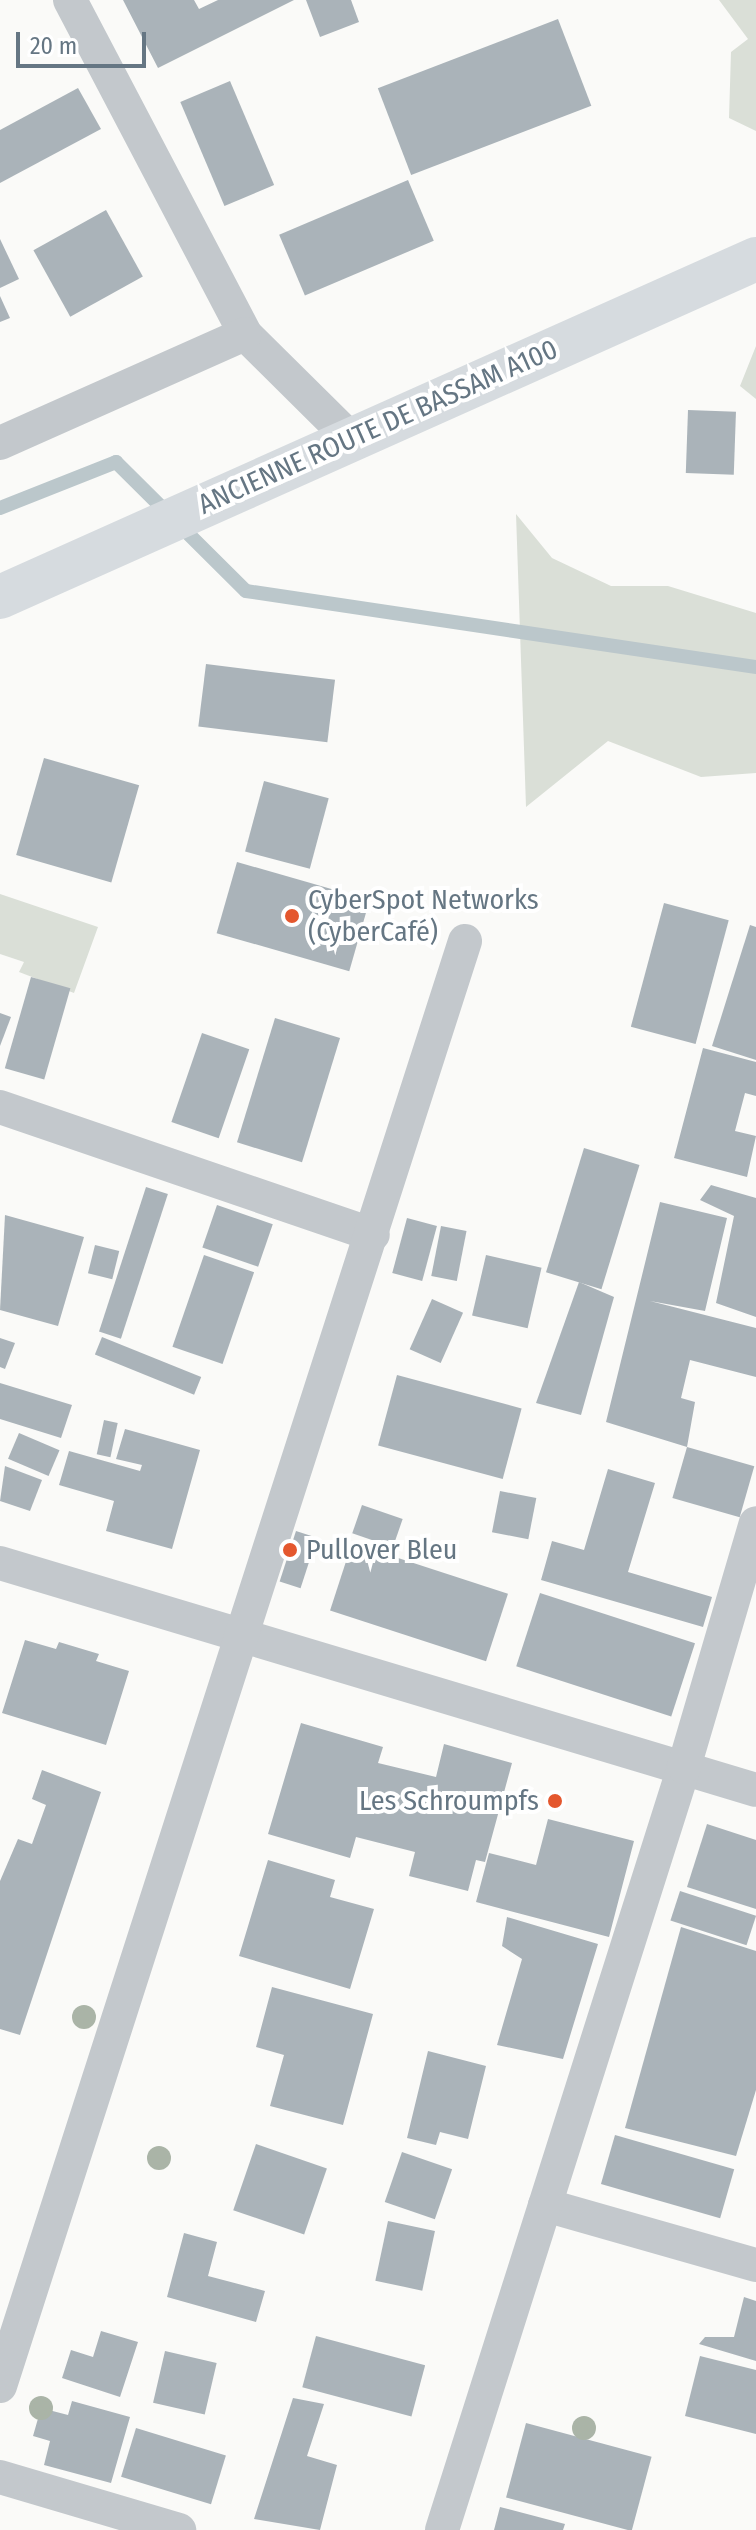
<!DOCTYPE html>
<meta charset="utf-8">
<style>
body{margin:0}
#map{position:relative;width:756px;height:2530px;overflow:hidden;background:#fafaf8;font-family:"Fira Sans Condensed",sans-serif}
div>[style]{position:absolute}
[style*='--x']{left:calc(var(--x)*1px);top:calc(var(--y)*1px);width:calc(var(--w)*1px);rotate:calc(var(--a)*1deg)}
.green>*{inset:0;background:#dadfd7}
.stream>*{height:14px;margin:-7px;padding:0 7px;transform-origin:7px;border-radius:7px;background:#bbc7cb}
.building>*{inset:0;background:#aab3b9;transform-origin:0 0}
.minor>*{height:34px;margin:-17px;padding:0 17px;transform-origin:17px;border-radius:17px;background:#c3c8cc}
.secondary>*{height:44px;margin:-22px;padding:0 22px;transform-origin:22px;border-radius:22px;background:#d6dbdf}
.trees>*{width:24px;height:24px;margin:-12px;border-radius:50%;background:#aab4a7}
.dots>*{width:22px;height:22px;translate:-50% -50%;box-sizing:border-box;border:4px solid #fff;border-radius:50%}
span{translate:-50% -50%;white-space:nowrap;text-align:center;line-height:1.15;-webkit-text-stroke:8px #fff;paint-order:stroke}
.street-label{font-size:28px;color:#657683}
.poi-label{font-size:28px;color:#657683}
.left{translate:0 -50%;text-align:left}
.right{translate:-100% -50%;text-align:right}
.scale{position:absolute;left:16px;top:32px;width:130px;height:36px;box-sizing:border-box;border:4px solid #657683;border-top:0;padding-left:10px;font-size:24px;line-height:28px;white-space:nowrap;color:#657683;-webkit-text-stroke:6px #fff;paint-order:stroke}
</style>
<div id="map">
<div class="green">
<div style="clip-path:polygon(719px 0,756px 0,756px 131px,729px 118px,731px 52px,748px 39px)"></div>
<div style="clip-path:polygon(756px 346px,756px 399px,740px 386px)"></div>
<div style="clip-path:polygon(516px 514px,552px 558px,611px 586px,668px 586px,756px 613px,756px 773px,701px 777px,608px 741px,526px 807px)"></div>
<div style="clip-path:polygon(0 894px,98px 927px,74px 993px,19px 972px,24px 962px,0 954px)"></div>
</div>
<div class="stream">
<div style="--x:0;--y:508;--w:125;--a:-21.6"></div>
<div style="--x:116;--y:462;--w:183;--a:44.8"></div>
<div style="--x:246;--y:591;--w:516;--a:8.48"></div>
</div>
<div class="building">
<div style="clip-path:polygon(123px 0,194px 0,199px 9px,218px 0,294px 0,158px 68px)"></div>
<div style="clip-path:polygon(306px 0,351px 0,359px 22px,320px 37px)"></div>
<div style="left:558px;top:19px;width:93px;height:193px;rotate:69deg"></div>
<div style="left:230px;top:81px;width:113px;height:54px;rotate:67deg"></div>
<div style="clip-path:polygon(78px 88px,101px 129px,0 183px,0 130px)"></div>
<div style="left:408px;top:180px;width:66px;height:140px;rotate:67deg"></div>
<div style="left:106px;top:210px;width:76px;height:83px;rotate:61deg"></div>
<div style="clip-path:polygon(0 239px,19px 279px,0 288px)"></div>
<div style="clip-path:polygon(0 296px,10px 318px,0 322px)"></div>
<div style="left:688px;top:410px;width:48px;height:63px;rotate:2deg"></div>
<div style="left:206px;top:664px;width:130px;height:63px;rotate:7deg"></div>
<div style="left:44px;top:758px;width:99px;height:101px;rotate:16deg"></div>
<div style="left:264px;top:781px;width:67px;height:73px;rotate:15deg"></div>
<div style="left:237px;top:862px;width:138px;height:74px;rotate:16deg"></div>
<div style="left:664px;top:903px;width:67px;height:128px;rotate:15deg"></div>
<div style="clip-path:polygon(750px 925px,756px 927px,756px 1060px,712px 1046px)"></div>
<div style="left:31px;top:977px;width:41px;height:95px;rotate:16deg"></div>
<div style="clip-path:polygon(0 1013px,11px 1017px,0 1046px)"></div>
<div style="left:275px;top:1018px;width:68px;height:130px;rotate:17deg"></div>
<div style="left:202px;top:1033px;width:50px;height:94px;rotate:19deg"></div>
<div style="clip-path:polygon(703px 1048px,756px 1062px,756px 1096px,745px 1093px,735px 1131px,756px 1136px,747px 1177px,674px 1158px)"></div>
<div style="left:584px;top:1148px;width:58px;height:130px;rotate:17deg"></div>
<div style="clip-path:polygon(711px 1185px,756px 1198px,756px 1317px,716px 1303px,734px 1216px,700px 1200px)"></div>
<div style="left:146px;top:1187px;width:23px;height:152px;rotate:18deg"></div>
<div style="clip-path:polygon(660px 1202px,727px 1218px,705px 1311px,650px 1301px,756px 1328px,756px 1377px,690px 1360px,681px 1398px,695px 1402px,687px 1447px,606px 1422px)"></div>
<div style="left:217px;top:1205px;width:59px;height:45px;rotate:19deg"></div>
<div style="clip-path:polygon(5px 1215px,84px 1237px,58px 1326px,0 1310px)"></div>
<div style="left:407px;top:1218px;width:31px;height:57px;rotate:15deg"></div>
<div style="left:441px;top:1226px;width:26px;height:51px;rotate:11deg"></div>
<div style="left:95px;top:1245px;width:25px;height:29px;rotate:14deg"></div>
<div style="left:204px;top:1255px;width:53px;height:97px;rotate:19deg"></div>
<div style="left:486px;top:1255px;width:57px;height:62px;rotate:13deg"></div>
<div style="clip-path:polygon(579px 1282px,614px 1297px,581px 1415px,536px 1403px)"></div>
<div style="left:432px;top:1299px;width:34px;height:55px;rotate:24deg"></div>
<div style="left:102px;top:1337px;width:107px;height:19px;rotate:22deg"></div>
<div style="clip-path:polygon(0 1338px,15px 1343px,5px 1369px,0 1367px)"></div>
<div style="left:397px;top:1375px;width:129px;height:73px;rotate:15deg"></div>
<div style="clip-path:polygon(0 1383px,72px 1405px,61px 1438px,0 1419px)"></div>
<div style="left:104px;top:1420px;width:14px;height:35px;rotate:12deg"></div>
<div style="clip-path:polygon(125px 1429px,200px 1450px,172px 1549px,106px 1531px,114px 1501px,59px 1485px,69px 1451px,140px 1471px,142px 1465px,116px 1459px)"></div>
<div style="left:19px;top:1433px;width:44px;height:28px;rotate:23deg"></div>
<div style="left:687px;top:1447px;width:70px;height:53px;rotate:16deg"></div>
<div style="clip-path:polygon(5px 1466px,42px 1480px,30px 1511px,0 1501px)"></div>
<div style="clip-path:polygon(608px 1469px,655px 1483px,628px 1572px,712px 1597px,703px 1627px,541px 1580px,552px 1541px,584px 1550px)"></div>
<div style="left:500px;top:1491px;width:37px;height:42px;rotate:11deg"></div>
<div style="left:362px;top:1505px;width:43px;height:30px;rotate:19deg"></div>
<div style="left:296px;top:1531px;width:22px;height:53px;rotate:18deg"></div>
<div style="left:352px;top:1543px;width:164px;height:71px;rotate:18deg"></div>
<div style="left:540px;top:1593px;width:163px;height:77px;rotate:18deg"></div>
<div style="clip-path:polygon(25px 1640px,56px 1649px,59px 1642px,99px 1654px,96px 1661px,129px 1671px,106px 1745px,2px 1713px)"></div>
<div style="clip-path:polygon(301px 1723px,383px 1747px,378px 1763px,436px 1777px,444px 1744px,512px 1763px,485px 1862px,476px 1860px,468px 1891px,409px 1876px,415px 1852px,356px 1837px,350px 1858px,268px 1834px)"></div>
<div style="clip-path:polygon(42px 1770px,101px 1792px,20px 2035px,0 2029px,0 1881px,18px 1839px,32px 1844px,46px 1805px,32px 1799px)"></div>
<div style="clip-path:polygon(548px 1819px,634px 1841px,609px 1937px,476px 1902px,489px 1853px,536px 1865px)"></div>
<div style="clip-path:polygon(707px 1824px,756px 1840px,756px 1909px,687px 1887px)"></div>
<div style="clip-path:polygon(268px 1860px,335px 1880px,330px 1897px,374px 1909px,350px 1989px,239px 1956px)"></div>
<div style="left:680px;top:1891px;width:80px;height:31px;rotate:18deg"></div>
<div style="clip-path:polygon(507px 1917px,598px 1944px,563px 2059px,497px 2045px,522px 1959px,502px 1946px)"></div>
<div style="clip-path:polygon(681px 1927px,756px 1951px,756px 2090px,736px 2156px,625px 2128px)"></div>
<div style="clip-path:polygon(272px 1987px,373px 2014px,343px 2125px,270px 2106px,284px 2055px,256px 2047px)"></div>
<div style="clip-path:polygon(428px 2051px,486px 2066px,468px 2139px,440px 2132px,436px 2145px,407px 2138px)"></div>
<div style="left:615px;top:2135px;width:124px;height:51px;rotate:16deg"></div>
<div style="left:256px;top:2144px;width:75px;height:70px;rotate:19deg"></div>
<div style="left:402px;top:2152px;width:53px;height:53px;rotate:19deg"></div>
<div style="left:388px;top:2221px;width:48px;height:61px;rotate:12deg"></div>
<div style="clip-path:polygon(184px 2233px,217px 2242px,208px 2276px,265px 2291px,256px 2322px,167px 2297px)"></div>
<div style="clip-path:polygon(744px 2297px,756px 2301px,756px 2361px,699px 2344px,705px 2337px,734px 2337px)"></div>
<div style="clip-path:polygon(101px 2331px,138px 2342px,120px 2397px,62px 2378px,71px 2350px,93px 2357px)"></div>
<div style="left:316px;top:2336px;width:113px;height:53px;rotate:15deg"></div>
<div style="left:165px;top:2351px;width:53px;height:53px;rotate:13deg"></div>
<div style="clip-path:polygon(700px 2356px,756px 2370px,756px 2434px,685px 2416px)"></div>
<div style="clip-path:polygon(293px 2398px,324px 2404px,307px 2456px,337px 2465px,320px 2530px,254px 2519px)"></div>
<div style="clip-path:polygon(72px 2401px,130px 2417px,111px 2483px,44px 2465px,50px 2441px,33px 2436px,41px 2408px,68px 2415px)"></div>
<div style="left:526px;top:2423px;width:130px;height:77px;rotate:15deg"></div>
<div style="left:136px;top:2428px;width:94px;height:51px;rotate:17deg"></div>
<div style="clip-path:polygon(500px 2507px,565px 2524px,563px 2530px,494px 2530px)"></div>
</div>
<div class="minor">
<div style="--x:70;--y:0;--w:377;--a:62.3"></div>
<div style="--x:245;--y:334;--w:149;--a:44.7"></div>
<div style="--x:0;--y:443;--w:268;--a:-24"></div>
<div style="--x:0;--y:1107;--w:394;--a:18.9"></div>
<div style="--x:0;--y:1563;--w:789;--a:16.71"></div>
<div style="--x:545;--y:2205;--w:219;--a:15.9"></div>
<div style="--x:0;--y:2386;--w:1518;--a:-72.16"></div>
<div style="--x:0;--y:2477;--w:187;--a:16.5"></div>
<div style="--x:442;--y:2530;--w:800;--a:-72.4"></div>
<div style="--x:684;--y:1767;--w:254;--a:-73.6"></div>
</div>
<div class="secondary">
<div style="--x:0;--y:597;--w:828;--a:-24.09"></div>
</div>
<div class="trees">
<div style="left:84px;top:2017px"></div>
<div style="left:159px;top:2158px"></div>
<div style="left:41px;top:2408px"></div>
<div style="left:584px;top:2428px"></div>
</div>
<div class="dots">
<div style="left:292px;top:916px;background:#e4572e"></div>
<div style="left:290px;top:1550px;background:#e4572e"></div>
<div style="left:555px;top:1801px;background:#e4572e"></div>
</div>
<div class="street-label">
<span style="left:378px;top:427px;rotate:-24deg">ANCIENNE ROUTE DE BASSAM A100</span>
</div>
<div class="poi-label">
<span class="left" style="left:308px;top:916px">CyberSpot Networks<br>(CyberCafé)</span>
<span class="left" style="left:306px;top:1550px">Pullover Bleu</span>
<span class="right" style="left:539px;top:1801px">Les Schroumpfs</span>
</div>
<div class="scale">20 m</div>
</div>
